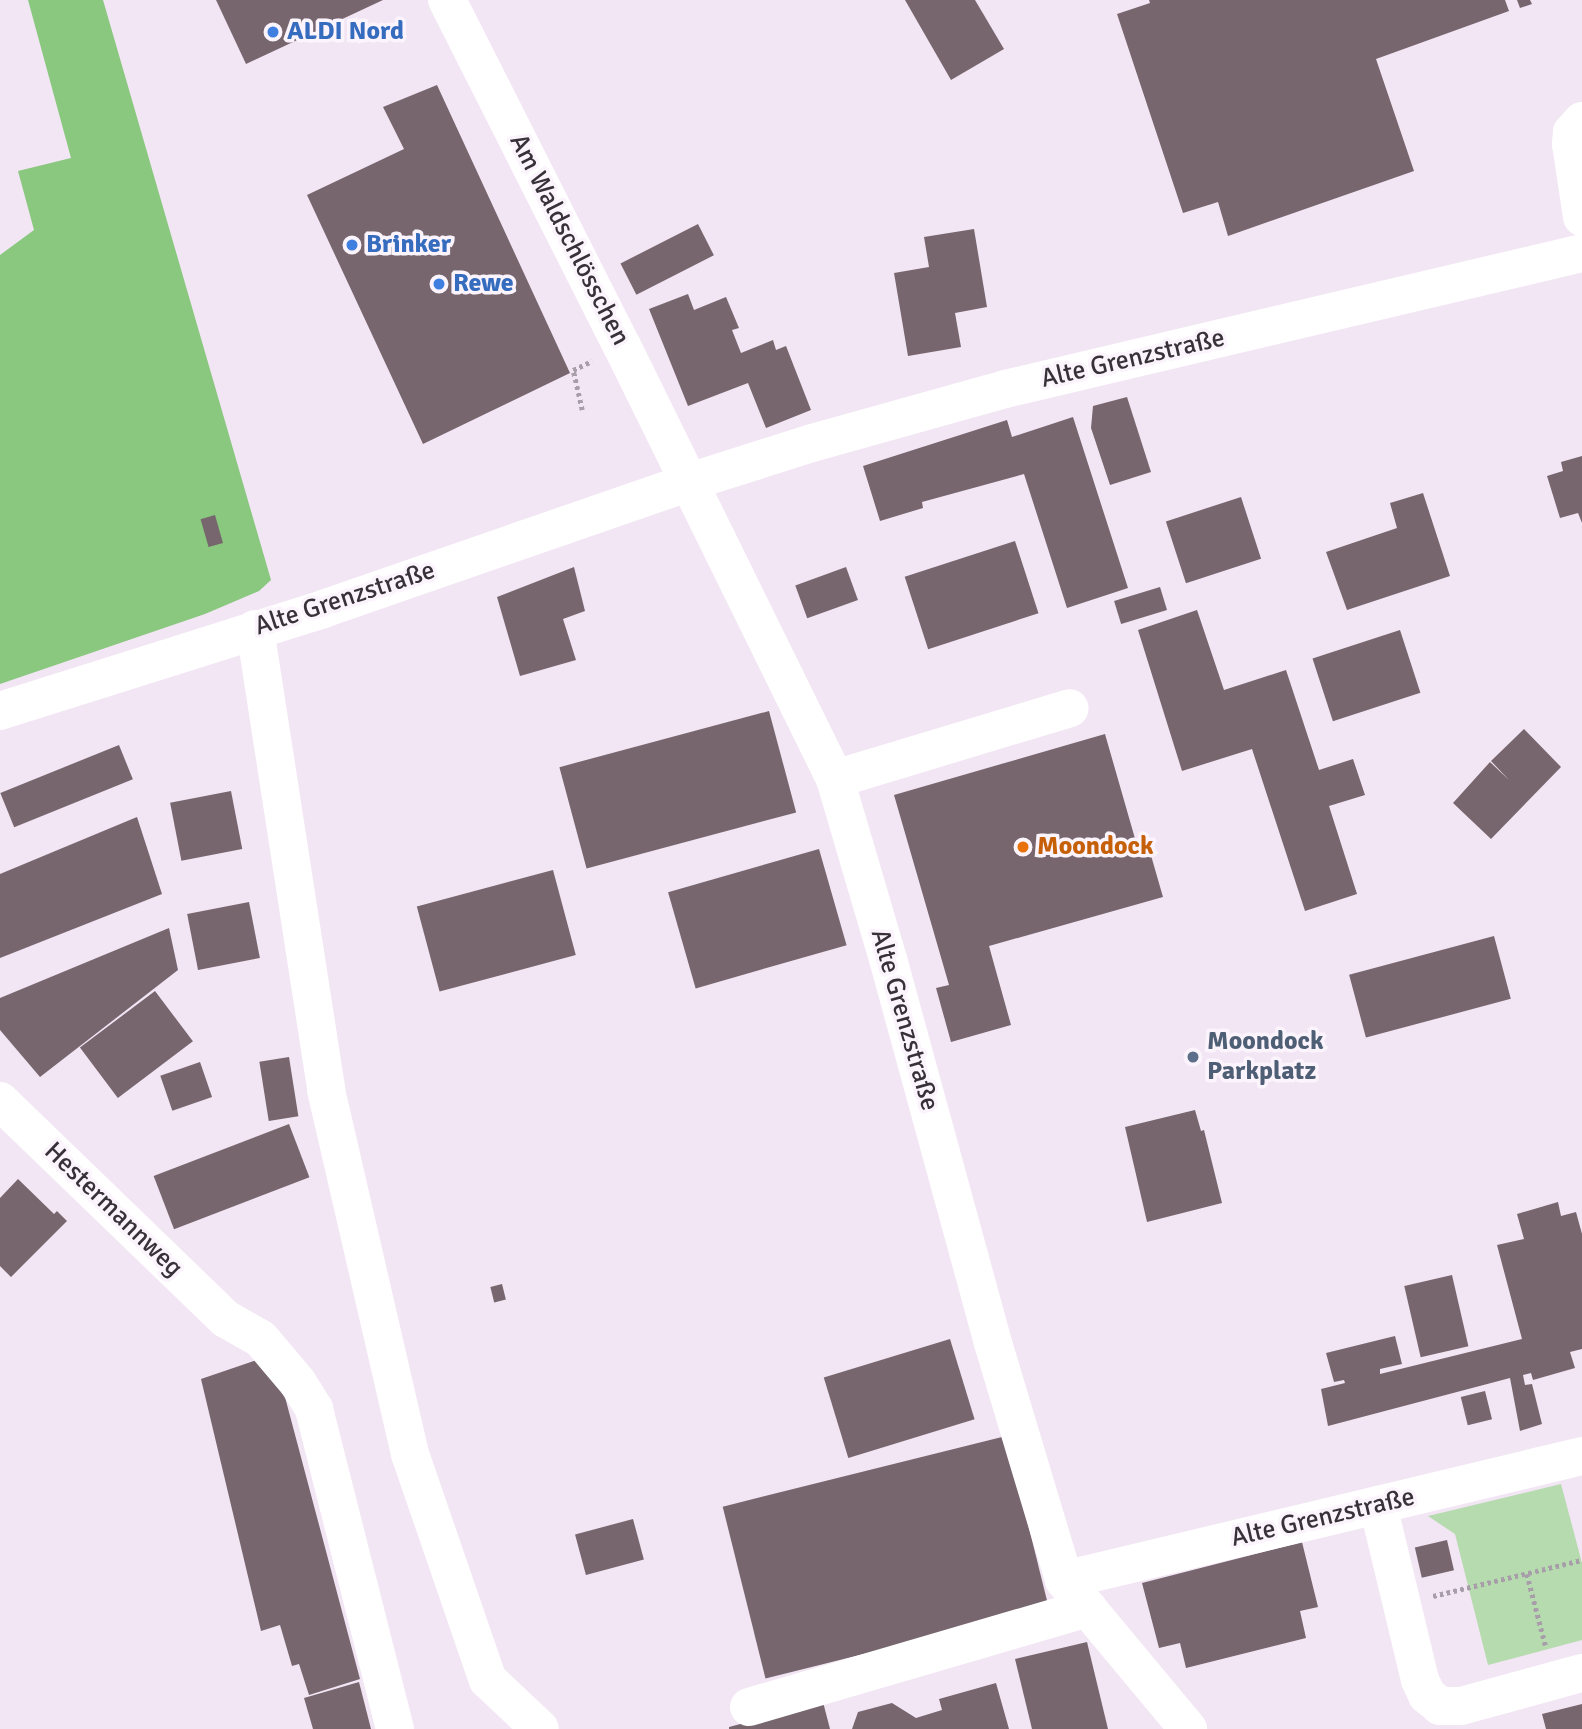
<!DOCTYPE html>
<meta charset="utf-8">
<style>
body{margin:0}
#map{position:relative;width:1582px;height:1729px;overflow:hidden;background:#f2e5f4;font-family:Signika,sans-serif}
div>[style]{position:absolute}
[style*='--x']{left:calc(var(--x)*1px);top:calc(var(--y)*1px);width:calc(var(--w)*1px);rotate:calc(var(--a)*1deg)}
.green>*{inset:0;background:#b5dbae}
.forest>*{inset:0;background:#89c87e}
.building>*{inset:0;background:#77666e;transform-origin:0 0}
.path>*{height:4.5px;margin-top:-2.25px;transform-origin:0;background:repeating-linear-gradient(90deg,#a89eaa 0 3.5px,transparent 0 7px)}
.minor>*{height:38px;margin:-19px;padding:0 19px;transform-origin:19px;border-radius:19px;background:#fff}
.dots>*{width:19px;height:19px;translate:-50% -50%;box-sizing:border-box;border:4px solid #fcf4fd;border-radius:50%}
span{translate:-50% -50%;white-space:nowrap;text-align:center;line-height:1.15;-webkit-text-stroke:7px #fcf4fd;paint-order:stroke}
.shop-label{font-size:26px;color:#366cbe;font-weight:700}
.left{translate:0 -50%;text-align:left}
.street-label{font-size:26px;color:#373238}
.food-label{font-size:26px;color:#c56008;font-weight:700}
.service-label{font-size:26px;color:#4e5e75;font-weight:700}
</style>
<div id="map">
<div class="green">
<div style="clip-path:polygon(1561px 1484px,1582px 1563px,1582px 1640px,1488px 1665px,1455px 1534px,1428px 1516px)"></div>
</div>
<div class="forest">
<div style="clip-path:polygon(28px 0,103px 0,271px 580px,259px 591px,205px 614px,0 684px,0 255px,34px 230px,18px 171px,71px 158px)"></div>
</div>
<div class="building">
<div style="clip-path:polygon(216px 0,383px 0,246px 64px)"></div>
<div style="clip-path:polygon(905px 0,975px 0,1004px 49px,951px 80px)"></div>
<div style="clip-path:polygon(1149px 0,1505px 0,1509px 11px,1376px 59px,1414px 171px,1228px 236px,1218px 202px,1183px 213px,1117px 14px,1150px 3px)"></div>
<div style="clip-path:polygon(1517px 0,1530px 0,1532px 4px,1520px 8px)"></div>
<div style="clip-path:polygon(437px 85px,570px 373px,423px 444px,307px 195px,404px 149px,383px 107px)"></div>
<div style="left:698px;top:224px;width:35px;height:87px;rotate:63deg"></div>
<div style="clip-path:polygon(974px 229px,987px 307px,955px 313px,961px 347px,908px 356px,894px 273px,929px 267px,924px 237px)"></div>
<div style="clip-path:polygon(688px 294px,694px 310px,726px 297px,739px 328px,732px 330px,741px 353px,773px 340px,776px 350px,786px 346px,811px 410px,766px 428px,748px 383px,688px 406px,649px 309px)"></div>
<div style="clip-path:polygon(1127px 397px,1151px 472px,1110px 485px,1091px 428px,1093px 406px)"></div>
<div style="clip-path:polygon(1073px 417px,1128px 588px,1067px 608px,1024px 474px,922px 502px,923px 508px,880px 521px,863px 466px,1007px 420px,1012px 437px)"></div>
<div style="clip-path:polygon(1582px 456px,1582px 523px,1578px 513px,1560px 518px,1547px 476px,1563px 471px,1561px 462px)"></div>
<div style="clip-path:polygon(1423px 493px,1450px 576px,1347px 610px,1326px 552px,1397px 528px,1390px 503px)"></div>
<div style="left:1241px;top:497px;width:65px;height:79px;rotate:72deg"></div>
<div style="left:215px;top:515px;width:29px;height:15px;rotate:74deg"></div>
<div style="left:1015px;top:541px;width:76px;height:116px;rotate:72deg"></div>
<div style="clip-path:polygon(574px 567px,585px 611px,563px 619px,576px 660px,520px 676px,497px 597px)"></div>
<div style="left:846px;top:567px;width:35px;height:54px;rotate:70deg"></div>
<div style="left:1160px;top:587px;width:24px;height:48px;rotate:73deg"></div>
<div style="clip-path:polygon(1197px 610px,1224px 690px,1286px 670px,1319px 770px,1353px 759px,1365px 795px,1329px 806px,1357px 894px,1305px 911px,1252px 749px,1182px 771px,1138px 630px)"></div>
<div style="left:1400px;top:630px;width:66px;height:92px;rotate:72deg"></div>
<div style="left:769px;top:711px;width:105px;height:217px;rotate:75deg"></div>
<div style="clip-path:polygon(1524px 729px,1561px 767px,1491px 839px,1453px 803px,1490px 762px,1509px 780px,1491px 761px)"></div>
<div style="clip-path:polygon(1105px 734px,1138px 849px,1148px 845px,1163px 897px,989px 946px,1011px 1025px,951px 1042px,936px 988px,949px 985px,894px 795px)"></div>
<div style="left:119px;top:745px;width:37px;height:128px;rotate:68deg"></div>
<div style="left:231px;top:791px;width:59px;height:62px;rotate:79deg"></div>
<div style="clip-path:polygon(137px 817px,162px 894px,0 958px,0 874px)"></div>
<div style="left:819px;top:849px;width:100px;height:157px;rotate:74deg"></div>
<div style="left:553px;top:870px;width:88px;height:141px;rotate:75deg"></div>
<div style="left:249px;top:902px;width:57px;height:63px;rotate:79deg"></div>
<div style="clip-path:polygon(169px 928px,178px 970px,40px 1077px,0 1030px,0 998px)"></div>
<div style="left:1494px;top:936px;width:65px;height:150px;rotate:75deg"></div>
<div style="left:155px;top:991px;width:63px;height:94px;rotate:53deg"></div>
<div style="left:289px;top:1057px;width:60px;height:30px;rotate:81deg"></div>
<div style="left:200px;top:1062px;width:37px;height:42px;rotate:71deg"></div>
<div style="clip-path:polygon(1195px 1110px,1201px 1131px,1204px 1130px,1222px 1203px,1147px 1222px,1125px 1127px)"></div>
<div style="left:289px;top:1124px;width:57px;height:145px;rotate:69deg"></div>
<div style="clip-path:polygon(18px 1179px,54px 1214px,57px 1211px,67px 1221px,11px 1277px,0 1266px,0 1198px)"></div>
<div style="clip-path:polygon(1558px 1202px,1561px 1216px,1576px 1212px,1582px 1234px,1582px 1349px,1570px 1352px,1575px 1368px,1533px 1380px,1531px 1373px,1523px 1375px,1525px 1385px,1532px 1384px,1542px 1424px,1520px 1431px,1510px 1378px,1328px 1426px,1321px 1389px,1345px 1383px,1344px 1380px,1334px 1382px,1326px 1353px,1395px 1336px,1402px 1364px,1380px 1369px,1380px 1374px,1522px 1339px,1497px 1245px,1524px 1239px,1517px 1214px)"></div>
<div style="left:1452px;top:1275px;width:73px;height:49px;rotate:77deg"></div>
<div style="left:502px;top:1284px;width:16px;height:12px;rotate:76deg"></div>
<div style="left:950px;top:1339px;width:84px;height:132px;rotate:73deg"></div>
<div style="clip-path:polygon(260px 1359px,281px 1382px,360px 1679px,309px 1695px,299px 1664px,292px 1666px,280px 1625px,261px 1631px,201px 1379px)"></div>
<div style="left:1485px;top:1391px;width:29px;height:25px;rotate:76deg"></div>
<div style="left:1006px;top:1436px;width:177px;height:292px;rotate:76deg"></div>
<div style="left:633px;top:1519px;width:42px;height:60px;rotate:75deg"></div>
<div style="left:1447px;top:1540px;width:31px;height:33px;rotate:77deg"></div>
<div style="clip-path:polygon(1302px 1542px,1318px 1607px,1300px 1611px,1306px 1638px,1186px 1668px,1180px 1643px,1159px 1648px,1142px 1583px)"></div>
<div style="clip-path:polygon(1087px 1642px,1108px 1729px,1032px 1729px,1015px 1659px)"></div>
<div style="clip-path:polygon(359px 1682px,371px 1729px,313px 1729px,304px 1698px)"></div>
<div style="clip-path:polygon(996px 1683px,1009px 1729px,852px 1729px,858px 1712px,892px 1703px,916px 1718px,942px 1710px,939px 1699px)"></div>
<div style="clip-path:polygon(823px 1702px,830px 1729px,729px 1729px,729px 1727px)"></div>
<div style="clip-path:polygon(1582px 1704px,1582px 1729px,1546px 1729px,1542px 1714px)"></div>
</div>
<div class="path">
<div style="--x:582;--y:410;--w:41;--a:-102.7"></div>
<div style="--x:573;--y:370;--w:21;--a:-25"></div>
<div style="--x:1527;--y:1574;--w:75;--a:75.4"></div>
<div style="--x:1433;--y:1596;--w:153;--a:-13.6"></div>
</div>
<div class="minor">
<div style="--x:447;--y:0;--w:388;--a:63.2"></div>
<div style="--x:622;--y:346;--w:483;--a:63.8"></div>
<div style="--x:835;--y:779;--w:188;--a:73.6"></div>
<div style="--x:888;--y:959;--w:398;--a:74.7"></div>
<div style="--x:993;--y:1343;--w:247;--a:73.3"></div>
<div style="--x:1064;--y:1580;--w:194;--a:50.2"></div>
<div style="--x:1582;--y:121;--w:15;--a:132"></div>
<div style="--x:1572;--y:132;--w:12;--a:95"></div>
<div style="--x:1571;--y:144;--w:74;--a:81.4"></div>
<div style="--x:255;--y:629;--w:466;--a:81.2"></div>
<div style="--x:326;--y:1090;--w:374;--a:77"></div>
<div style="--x:410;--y:1454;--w:239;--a:71"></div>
<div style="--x:488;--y:1680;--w:71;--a:43.3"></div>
<div style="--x:0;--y:711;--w:339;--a:-17.5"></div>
<div style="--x:323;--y:609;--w:387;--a:-19.1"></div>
<div style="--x:689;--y:482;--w:129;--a:-17.6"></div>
<div style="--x:812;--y:443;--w:200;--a:-15.6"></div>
<div style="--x:1005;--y:389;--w:593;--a:-13.26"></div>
<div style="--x:835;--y:779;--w:245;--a:-16.8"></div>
<div style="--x:0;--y:1101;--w:314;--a:44"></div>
<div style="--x:226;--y:1319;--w:40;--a:29.7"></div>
<div style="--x:261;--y:1339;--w:57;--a:49.9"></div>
<div style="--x:298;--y:1383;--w:31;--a:58"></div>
<div style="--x:314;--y:1409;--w:330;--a:75.8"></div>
<div style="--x:1378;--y:1505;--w:180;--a:76.5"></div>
<div style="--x:1420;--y:1680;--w:17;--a:65"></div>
<div style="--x:1427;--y:1695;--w:17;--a:40"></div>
<div style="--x:1440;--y:1706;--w:21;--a:0"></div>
<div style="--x:1461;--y:1706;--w:125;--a:-15.3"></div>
<div style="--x:1064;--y:1580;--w:533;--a:-13.46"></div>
<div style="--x:749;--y:1707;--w:353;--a:-16.3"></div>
</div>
<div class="dots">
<div style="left:273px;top:32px;background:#3f7fe0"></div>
<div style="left:352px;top:245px;background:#3f7fe0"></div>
<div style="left:439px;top:284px;background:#3f7fe0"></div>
<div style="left:1023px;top:847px;background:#e8710a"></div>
<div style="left:1193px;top:1057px;background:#5c6f8a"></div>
</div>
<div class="shop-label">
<span class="left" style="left:287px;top:32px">ALDI Nord</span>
<span class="left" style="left:366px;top:245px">Brinker</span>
<span class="left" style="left:453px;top:284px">Rewe</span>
</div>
<div class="street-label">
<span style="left:569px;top:240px;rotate:63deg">Am Waldschlösschen</span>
<span style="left:1133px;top:359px;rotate:-13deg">Alte Grenzstraße</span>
<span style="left:345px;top:599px;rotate:-18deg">Alte Grenzstraße</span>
<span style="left:904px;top:1020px;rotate:74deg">Alte Grenzstraße</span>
<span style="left:113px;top:1210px;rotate:44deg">Hestermannweg</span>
<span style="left:1323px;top:1518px;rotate:-13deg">Alte Grenzstraße</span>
</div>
<div class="food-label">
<span class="left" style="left:1037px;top:847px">Moondock</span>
</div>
<div class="service-label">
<span class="left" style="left:1207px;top:1057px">Moondock<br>Parkplatz</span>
</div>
</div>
